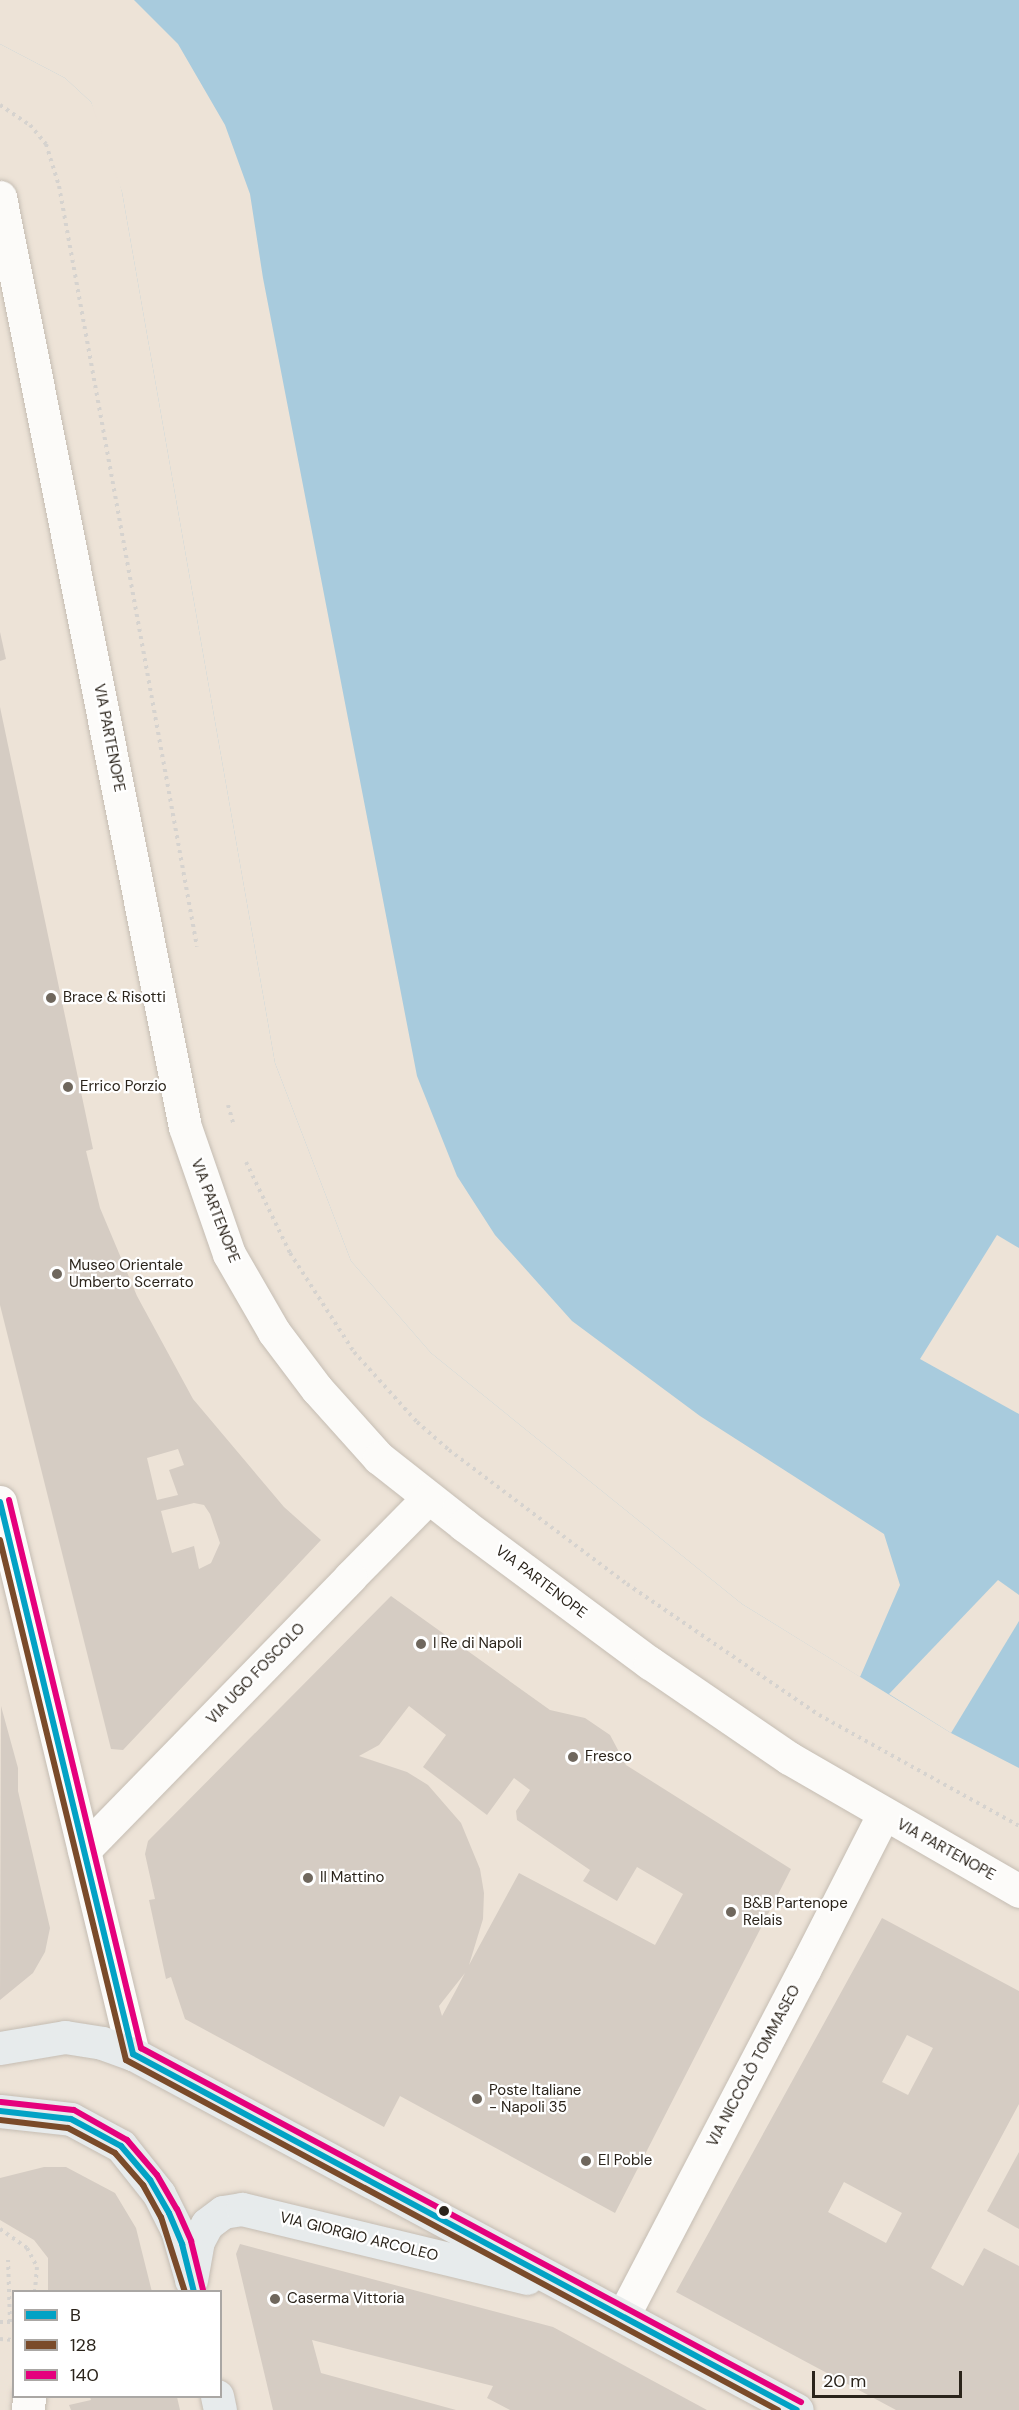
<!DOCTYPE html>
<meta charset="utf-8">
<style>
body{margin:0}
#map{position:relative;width:1019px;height:2410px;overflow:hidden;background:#ede3d7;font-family:"DM Sans",sans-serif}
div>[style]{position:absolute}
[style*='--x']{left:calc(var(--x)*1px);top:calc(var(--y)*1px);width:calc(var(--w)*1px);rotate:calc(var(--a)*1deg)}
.water>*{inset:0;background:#a8cbdd}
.pier>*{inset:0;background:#ede3d7}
.building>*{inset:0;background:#d5ccc3}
.path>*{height:4px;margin-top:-2px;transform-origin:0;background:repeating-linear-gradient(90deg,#d6d3cf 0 3px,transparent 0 7.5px)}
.roads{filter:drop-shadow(0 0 2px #c5bdb3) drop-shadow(0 0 2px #c5bdb3)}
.pedestrian>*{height:33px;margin:-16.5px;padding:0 16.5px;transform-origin:16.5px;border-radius:16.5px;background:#fcfbf9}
.minor>*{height:33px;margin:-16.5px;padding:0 16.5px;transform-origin:16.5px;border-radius:16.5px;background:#fcfbf9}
.tertiary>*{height:33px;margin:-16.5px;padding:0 16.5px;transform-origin:16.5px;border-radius:16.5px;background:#fcfbf9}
.primary>*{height:33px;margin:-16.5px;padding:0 16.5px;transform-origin:16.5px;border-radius:16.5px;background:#e7ebec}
.bus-1>*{height:6px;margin:-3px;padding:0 3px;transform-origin:3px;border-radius:3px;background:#02a2c5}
.bus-2>*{height:6px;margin:-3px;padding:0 3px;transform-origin:3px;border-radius:3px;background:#7a4b2a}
.bus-3>*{height:6px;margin:-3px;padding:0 3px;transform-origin:3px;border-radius:3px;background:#e5007d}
.dots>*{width:16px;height:16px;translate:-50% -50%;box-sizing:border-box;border:3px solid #fff;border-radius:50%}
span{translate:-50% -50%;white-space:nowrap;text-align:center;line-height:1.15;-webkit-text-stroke:4.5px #fff;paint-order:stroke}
.street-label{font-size:15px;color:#2b241b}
.poi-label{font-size:15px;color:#2b241b}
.left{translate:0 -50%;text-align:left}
.legend{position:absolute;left:12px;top:2290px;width:210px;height:108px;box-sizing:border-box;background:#fff;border:2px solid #aaa7a4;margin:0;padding:8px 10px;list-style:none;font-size:18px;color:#2b241b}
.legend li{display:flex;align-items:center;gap:12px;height:30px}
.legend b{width:30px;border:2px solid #aaa7a4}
.scale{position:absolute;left:812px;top:2371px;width:150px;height:27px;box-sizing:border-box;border:3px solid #2b241b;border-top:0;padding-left:8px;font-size:18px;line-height:21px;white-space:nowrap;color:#2b241b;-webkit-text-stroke:4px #fff;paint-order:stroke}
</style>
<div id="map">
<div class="water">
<div style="clip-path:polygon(0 0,1019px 0,1019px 1768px,951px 1733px,742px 1604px,431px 1353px,351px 1261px,275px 1063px,122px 192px,109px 142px,91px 102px,65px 78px,0 44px)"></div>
</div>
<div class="pier">
<div style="clip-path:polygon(0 0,134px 0,178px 44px,225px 125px,250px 194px,263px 278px,417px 1076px,457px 1176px,495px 1235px,572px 1321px,700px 1416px,884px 1534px,900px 1585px,860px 1677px,742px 1604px,431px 1353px,351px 1261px,275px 1063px,122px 192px,91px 102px,65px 78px,0 44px)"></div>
<div style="clip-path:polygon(997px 1235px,1019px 1248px,1019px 1414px,920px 1359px)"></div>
<div style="clip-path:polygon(998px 1580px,1019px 1595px,1019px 1621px,951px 1733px,889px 1694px)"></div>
</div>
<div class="building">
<div style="clip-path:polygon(0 632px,6px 659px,0 661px)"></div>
<div style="clip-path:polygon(evenodd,0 707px,93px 1149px,86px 1151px,100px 1208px,137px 1296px,193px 1399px,284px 1507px,321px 1540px,123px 1750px,111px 1749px,0 1305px,0 707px,178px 1449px,184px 1465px,169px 1470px,178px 1495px,157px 1500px,147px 1458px,178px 1449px,0 707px,194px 1503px,204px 1505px,210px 1514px,220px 1543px,211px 1563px,199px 1569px,194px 1546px,172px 1553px,161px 1511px,194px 1503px)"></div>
<div style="clip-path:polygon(evenodd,391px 1596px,550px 1710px,585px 1718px,610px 1735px,626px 1765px,791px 1869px,615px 2213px,400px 2096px,384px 2127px,185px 2019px,171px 1977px,166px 1979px,149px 1900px,155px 1899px,145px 1854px,148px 1841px,391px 1596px,409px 1706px,446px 1735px,423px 1767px,487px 1815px,514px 1778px,530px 1790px,516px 1811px,517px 1820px,590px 1870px,583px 1881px,617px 1901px,637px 1867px,683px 1894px,655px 1945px,519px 1873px,469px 1965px,483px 1919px,484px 1893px,480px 1869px,461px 1823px,428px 1785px,407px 1772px,359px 1756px,379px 1745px,409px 1706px,391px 1596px,465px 1973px,455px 1992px,442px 2016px,439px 2006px,465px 1973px)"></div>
<div style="clip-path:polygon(1px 1706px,18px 1768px,18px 1791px,50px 1928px,45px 1952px,33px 1973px,0 2000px)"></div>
<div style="clip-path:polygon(evenodd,882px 1918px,1019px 1991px,1019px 2104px,931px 2268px,963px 2286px,984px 2248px,1019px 2266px,1019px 2410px,896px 2410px,676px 2292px,882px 1918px,907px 2035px,933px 2048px,908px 2095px,882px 2082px,907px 2035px,882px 1918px,844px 2182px,902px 2213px,886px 2243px,828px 2212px,844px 2182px)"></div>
<div style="clip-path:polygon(1019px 2152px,1019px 2229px,987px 2211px)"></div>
<div style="clip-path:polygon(44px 2167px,66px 2167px,115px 2193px,136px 2228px,152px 2292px,48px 2292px,48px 2258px,34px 2240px,0 2220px,0 2178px)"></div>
<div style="clip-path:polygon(240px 2244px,553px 2327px,707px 2410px,510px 2410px,487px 2398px,493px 2386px,312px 2340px,321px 2373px,456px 2410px,273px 2410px,236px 2254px)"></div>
<div style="clip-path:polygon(90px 2397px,177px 2397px,180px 2410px,71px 2410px,69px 2405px,91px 2400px)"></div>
</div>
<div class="path">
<div style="--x:0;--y:105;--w:36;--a:34"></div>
<div style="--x:30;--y:125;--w:25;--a:50"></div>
<div style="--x:46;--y:144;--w:44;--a:72.8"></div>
<div style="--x:59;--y:186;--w:773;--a:79.72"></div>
<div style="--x:228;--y:1105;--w:19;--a:74"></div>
<div style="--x:246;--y:1162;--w:101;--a:64.2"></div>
<div style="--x:290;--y:1253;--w:118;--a:57.1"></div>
<div style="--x:354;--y:1352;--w:94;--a:48"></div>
<div style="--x:417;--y:1422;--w:43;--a:41.2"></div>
<div style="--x:449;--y:1450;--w:223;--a:37"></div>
<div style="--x:627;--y:1584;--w:232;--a:34.3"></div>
<div style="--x:819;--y:1715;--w:229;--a:29"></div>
<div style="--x:0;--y:2229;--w:33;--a:35"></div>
<div style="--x:27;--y:2248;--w:21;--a:62"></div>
<div style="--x:37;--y:2267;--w:25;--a:95"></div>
<div style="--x:0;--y:2322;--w:10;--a:0"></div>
<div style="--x:10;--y:2322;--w:62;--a:-91.8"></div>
<div style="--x:0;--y:2339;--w:14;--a:4"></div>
</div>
<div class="roads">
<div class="pedestrian">
<div style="--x:0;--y:197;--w:948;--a:78.75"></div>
<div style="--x:185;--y:1127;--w:134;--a:70.9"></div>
<div style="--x:229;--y:1254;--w:90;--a:60"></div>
<div style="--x:274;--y:1332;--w:71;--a:53"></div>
<div style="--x:317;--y:1389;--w:93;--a:48.1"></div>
<div style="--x:379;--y:1458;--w:108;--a:38.2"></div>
<div style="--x:464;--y:1525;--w:232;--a:36.6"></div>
<div style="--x:650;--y:1663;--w:168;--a:34.4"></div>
<div style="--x:789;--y:1758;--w:266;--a:30"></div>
<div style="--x:350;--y:1577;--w:111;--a:-45.4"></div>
<div style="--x:804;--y:1970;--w:174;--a:-63"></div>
<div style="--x:28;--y:2410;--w:14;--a:-86"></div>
</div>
<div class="minor">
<div style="--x:84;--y:1850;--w:381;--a:-45.7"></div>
<div style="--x:623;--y:2316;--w:390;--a:-62.4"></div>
</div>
<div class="tertiary">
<div style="--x:0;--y:1502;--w:568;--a:76.45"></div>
</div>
<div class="primary">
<div style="--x:0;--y:2048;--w:66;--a:-9.6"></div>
<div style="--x:65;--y:2037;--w:37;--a:9"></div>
<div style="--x:102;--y:2043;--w:33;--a:20"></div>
<div style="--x:133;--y:2054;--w:753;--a:28.2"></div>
<div style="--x:0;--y:2111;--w:71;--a:6.4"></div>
<div style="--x:71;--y:2119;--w:57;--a:28.4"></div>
<div style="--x:121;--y:2146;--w:61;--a:51.6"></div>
<div style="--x:159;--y:2194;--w:40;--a:63.4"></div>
<div style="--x:177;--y:2230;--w:47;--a:73.9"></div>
<div style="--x:191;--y:2280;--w:40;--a:-80"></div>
<div style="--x:198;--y:2241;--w:19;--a:-62"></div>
<div style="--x:207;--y:2224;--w:20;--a:-37"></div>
<div style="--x:223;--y:2212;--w:19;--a:-9"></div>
<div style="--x:242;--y:2209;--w:293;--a:13.6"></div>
<div style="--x:217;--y:2396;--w:14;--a:78"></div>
</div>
</div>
<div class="bus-1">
<div style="--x:0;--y:1502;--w:568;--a:76.45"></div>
<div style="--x:133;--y:2054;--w:753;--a:28.2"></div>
<div style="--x:0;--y:2111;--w:71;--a:6.4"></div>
<div style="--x:71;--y:2119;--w:57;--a:28.4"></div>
<div style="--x:121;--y:2146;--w:45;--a:49.5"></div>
<div style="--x:150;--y:2180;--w:38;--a:60"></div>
<div style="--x:169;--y:2213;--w:34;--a:67"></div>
<div style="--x:182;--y:2244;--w:49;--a:76"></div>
</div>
<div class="bus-2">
<div style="--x:0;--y:1540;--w:535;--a:76.38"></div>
<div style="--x:126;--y:2060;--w:740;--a:28.23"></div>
<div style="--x:0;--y:2120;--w:68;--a:6.7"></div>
<div style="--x:68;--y:2128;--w:53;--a:28"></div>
<div style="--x:115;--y:2153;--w:43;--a:48.8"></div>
<div style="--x:143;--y:2185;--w:37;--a:61"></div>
<div style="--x:161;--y:2217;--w:79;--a:72.3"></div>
</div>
<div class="bus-3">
<div style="--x:9;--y:1500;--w:564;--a:76.46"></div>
<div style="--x:141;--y:2048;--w:749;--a:28.21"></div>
<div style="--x:1;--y:2102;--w:73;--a:6.3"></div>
<div style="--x:74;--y:2110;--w:61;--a:29.5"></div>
<div style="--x:127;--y:2140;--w:46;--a:49.4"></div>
<div style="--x:157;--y:2175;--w:39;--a:60"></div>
<div style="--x:177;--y:2209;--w:35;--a:66"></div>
<div style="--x:191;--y:2241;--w:50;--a:76.2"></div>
</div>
<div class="dots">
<div style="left:51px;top:998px;background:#6f675d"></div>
<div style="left:68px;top:1087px;background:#6f675d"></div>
<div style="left:57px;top:1274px;background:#6f675d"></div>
<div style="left:421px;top:1644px;background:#6f675d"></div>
<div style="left:573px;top:1757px;background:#6f675d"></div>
<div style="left:308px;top:1878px;background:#6f675d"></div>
<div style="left:731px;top:1912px;background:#6f675d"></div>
<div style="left:477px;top:2099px;background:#6f675d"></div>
<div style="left:586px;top:2161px;background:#6f675d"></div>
<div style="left:444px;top:2211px;background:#2b241b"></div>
<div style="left:275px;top:2299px;background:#6f675d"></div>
</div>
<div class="street-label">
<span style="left:109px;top:738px;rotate:79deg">VIA PARTENOPE</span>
<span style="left:215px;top:1211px;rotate:69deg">VIA PARTENOPE</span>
<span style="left:541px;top:1582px;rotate:37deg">VIA PARTENOPE</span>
<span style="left:256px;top:1674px;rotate:-46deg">VIA UGO FOSCOLO</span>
<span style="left:946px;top:1850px;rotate:29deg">VIA PARTENOPE</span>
<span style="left:754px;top:2066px;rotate:-62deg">VIA NICCOLÒ TOMMASEO</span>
<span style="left:359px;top:2237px;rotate:14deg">VIA GIORGIO ARCOLEO</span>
</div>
<div class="poi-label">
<span class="left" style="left:63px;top:998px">Brace &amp; Risotti</span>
<span class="left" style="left:80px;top:1087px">Errico Porzio</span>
<span class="left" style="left:69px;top:1274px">Museo Orientale<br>Umberto Scerrato</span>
<span class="left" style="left:433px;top:1644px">I Re di Napoli</span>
<span class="left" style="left:585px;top:1757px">Fresco</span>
<span class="left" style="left:320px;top:1878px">Il Mattino</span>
<span class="left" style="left:743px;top:1912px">B&amp;B Partenope<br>Relais</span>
<span class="left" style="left:489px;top:2099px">Poste Italiane<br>- Napoli 35</span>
<span class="left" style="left:598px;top:2161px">El Poble</span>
<span class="left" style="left:287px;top:2299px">Caserma Vittoria</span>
</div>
<ul class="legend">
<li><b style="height:8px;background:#02a2c5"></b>B</li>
<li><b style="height:8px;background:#7a4b2a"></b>128</li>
<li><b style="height:8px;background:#e5007d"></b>140</li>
</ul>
<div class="scale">20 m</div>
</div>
